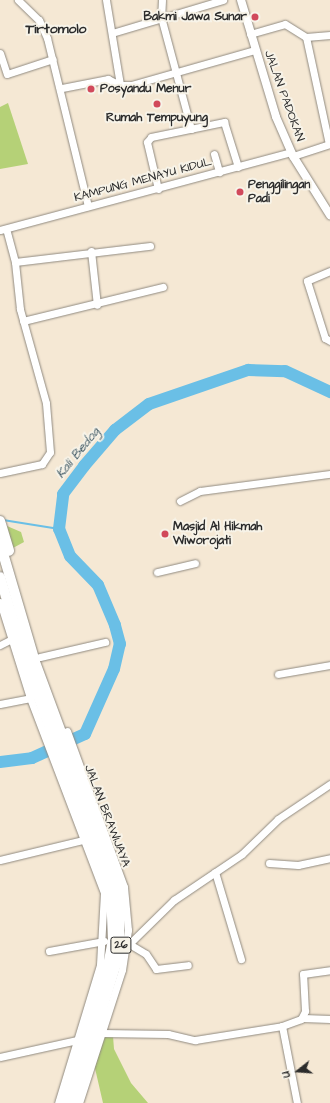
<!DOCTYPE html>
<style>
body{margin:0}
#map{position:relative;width:330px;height:1103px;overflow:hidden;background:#f5e8d4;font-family:"Architects Daughter",sans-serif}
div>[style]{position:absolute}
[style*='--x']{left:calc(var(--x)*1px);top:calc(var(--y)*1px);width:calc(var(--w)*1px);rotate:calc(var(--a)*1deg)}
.green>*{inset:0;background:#b5d177}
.stream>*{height:2px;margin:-1px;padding:0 1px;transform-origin:1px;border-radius:1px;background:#6abfe6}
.river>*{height:12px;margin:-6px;padding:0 6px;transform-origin:6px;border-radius:6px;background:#6abfe6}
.roads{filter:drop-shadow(0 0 1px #908a80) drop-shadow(0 0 1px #908a80)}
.minor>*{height:7px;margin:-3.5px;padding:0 3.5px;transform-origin:3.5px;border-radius:3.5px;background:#fff}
.major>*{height:8px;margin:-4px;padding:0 4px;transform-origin:4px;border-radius:4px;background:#fff}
.highway>*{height:10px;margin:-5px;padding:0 5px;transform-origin:5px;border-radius:5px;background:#fff}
.dots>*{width:11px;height:11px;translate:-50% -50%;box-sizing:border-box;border:2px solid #f7f3e8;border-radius:50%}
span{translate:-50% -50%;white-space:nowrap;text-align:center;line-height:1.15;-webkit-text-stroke:4px #f7f3e8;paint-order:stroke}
.shield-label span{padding:1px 3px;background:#f7f3e8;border:1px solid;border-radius:3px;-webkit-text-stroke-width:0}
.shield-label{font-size:11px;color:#2b2b2b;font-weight:700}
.poi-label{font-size:12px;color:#2b2b2b;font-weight:700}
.right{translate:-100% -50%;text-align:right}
.left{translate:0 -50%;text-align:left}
.street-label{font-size:12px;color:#2b2b2b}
.water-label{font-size:13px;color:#3e5763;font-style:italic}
.quarter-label{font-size:14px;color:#2b2b2b;font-weight:700}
.north{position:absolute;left:278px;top:1051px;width:40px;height:40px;-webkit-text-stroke:3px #f7f3e8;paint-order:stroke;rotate:253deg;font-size:11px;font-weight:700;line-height:16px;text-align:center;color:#2b2b2b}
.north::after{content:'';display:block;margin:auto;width:14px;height:18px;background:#2b2b2b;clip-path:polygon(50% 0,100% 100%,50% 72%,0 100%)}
</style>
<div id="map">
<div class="green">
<div style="clip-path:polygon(8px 103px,28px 164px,0 169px,0 107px)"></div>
<div style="clip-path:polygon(7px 526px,21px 532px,24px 542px,13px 548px)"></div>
<div style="clip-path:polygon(113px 1036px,114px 1049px,131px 1083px,148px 1103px,103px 1103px,94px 1064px,104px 1037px)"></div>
</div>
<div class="stream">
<div style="--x:3;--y:520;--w:57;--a:9.1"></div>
</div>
<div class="river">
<div style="--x:0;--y:762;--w:32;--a:-7"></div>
<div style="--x:32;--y:758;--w:58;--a:-24.4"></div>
<div style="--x:85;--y:734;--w:71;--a:-66"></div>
<div style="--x:114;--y:669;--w:26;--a:-77"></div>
<div style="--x:120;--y:644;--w:20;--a:-105"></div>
<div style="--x:115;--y:625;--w:43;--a:-113"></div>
<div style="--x:98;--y:585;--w:40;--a:-134"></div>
<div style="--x:70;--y:556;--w:29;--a:-112"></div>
<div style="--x:59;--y:529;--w:35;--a:-83"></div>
<div style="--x:63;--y:494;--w:35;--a:-53"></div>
<div style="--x:84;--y:466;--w:48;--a:-49.3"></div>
<div style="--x:115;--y:430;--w:43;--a:-37.4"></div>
<div style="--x:149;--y:404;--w:105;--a:-19"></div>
<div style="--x:248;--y:370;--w:37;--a:2"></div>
<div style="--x:285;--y:371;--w:50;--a:25"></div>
</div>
<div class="roads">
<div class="minor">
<div style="--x:18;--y:0;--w:29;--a:44"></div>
<div style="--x:39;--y:20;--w:20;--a:66"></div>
<div style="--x:47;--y:38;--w:173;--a:76.3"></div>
<div style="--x:106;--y:0;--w:86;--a:80.6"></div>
<div style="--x:162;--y:0;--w:17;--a:93"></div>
<div style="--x:161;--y:17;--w:116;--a:75"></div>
<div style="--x:112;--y:33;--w:116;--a:-16.6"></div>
<div style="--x:250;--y:34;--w:36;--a:-16"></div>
<div style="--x:285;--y:24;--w:25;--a:32"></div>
<div style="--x:306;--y:37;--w:24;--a:-5"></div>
<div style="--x:306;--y:37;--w:109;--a:77.9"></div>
<div style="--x:0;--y:53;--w:22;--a:72"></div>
<div style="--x:7;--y:74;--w:48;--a:-18.1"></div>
<div style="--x:62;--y:88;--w:47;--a:-11.1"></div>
<div style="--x:108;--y:79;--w:13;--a:27"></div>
<div style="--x:120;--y:85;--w:11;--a:0"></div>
<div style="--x:131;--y:85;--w:129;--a:-15.8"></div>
<div style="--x:214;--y:154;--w:19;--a:74"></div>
<div style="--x:293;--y:156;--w:39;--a:-18"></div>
<div style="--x:158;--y:189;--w:48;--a:-103.2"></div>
<div style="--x:147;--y:142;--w:6;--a:-51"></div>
<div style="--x:151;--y:137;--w:75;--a:-11.6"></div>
<div style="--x:224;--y:122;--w:47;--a:72.7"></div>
<div style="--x:0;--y:230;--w:301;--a:-15"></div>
<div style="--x:91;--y:251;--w:54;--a:83.7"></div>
<div style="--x:15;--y:262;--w:136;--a:-6.8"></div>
<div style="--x:330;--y:271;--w:25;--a:157"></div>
<div style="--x:307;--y:281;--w:60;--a:72.5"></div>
<div style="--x:325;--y:338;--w:6;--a:31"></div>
<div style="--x:23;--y:321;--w:144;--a:-13.7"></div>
<div style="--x:0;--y:473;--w:43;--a:-12.1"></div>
<div style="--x:42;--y:464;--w:14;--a:-56"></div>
<div style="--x:50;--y:452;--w:49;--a:-94.7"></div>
<div style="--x:46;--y:403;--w:98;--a:-105.5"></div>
<div style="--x:20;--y:309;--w:47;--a:-96.1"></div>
<div style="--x:15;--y:262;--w:34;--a:-105"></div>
<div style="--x:180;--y:501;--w:22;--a:-27"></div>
<div style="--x:200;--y:491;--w:131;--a:-7.5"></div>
<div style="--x:157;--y:572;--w:39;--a:-13"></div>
<div style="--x:0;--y:602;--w:101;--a:72.6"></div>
<div style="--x:30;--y:698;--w:209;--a:69.2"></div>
<div style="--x:104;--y:893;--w:72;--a:93.2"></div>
<div style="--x:100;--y:965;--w:144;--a:106.9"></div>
<div style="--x:0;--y:645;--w:11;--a:-27"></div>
<div style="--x:40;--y:657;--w:67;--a:-13"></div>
<div style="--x:278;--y:674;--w:53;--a:-9.8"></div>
<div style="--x:0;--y:704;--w:31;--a:-11"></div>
<div style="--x:67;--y:731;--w:166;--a:69.9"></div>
<div style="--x:124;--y:887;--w:43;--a:84.7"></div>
<div style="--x:128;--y:930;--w:40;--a:98.5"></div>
<div style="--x:122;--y:970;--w:140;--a:107.9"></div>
<div style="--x:0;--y:860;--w:89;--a:-13.6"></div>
<div style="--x:269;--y:863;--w:29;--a:4"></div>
<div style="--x:298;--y:865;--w:33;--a:-12"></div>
<div style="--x:215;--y:872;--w:91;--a:73.4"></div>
<div style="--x:131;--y:945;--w:17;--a:31"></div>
<div style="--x:146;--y:954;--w:18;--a:56"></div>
<div style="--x:156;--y:969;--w:32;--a:-7"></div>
<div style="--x:127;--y:946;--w:66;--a:-44.4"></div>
<div style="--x:174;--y:900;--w:82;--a:-34.1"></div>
<div style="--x:242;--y:854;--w:50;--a:-44.2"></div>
<div style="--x:278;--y:819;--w:63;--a:-33.9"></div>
<div style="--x:49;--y:951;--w:56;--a:-10.3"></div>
<div style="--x:303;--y:1018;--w:27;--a:2"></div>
<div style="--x:282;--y:1026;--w:78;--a:79"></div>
<div style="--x:102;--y:1033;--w:66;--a:0.9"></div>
<div style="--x:168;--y:1034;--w:28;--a:13"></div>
<div style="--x:195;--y:1040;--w:88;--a:-9.1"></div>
<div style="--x:282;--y:1026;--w:20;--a:-20"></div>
<div style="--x:301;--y:1019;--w:9;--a:-63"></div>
<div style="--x:305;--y:1011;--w:37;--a:-93"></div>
<div style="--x:303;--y:974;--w:27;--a:-8"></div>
<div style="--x:0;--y:1057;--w:79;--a:-12.4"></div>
</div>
<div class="major">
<div style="--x:241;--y:0;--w:122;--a:73.3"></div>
<div style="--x:276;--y:117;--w:43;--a:66.4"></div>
<div style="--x:293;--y:156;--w:70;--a:57.9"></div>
</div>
<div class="highway">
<div style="--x:0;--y:521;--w:31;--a:73"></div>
<div style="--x:0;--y:543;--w:124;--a:73.6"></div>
<div style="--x:35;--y:662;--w:245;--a:69.7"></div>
<div style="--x:120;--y:892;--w:62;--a:90.9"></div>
<div style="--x:119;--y:954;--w:156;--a:107.2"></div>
<div style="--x:0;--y:577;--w:96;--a:73.1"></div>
<div style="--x:28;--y:669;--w:238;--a:69.6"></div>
<div style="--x:111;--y:892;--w:48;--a:87.6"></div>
<div style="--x:113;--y:940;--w:26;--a:101"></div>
<div style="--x:108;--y:966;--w:144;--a:107.8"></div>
</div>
</div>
<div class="dots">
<div style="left:255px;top:17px;background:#d1495b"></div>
<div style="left:91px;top:89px;background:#d1495b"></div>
<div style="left:157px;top:104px;background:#d1495b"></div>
<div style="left:240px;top:192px;background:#d1495b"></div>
<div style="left:165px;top:534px;background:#d1495b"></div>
</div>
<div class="shield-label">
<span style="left:121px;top:945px">26</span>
</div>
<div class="poi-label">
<span class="right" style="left:247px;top:17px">Bakmi Jawa Sunar</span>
<span class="left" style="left:100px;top:89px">Posyandu Menur</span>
<span style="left:157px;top:118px">Rumah Tempuyung</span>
<span class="left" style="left:248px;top:192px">Penggilingan<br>Padi</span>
<span class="left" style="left:173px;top:534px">Masjid Al Hikmah<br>Wiworojati</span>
</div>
<div class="street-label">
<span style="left:284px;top:96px;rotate:70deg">JALAN PADOKAN</span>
<span style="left:143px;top:180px;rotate:-15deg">KAMPUNG MENAYU KIDUL</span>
<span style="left:107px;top:816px;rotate:69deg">JALAN BRAWIJAYA</span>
</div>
<div class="water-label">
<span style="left:78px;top:453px;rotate:-51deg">Kali Bedog</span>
</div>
<div class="quarter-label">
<span style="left:56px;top:29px">Tirtomolo</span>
</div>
<div class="north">U</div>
</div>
